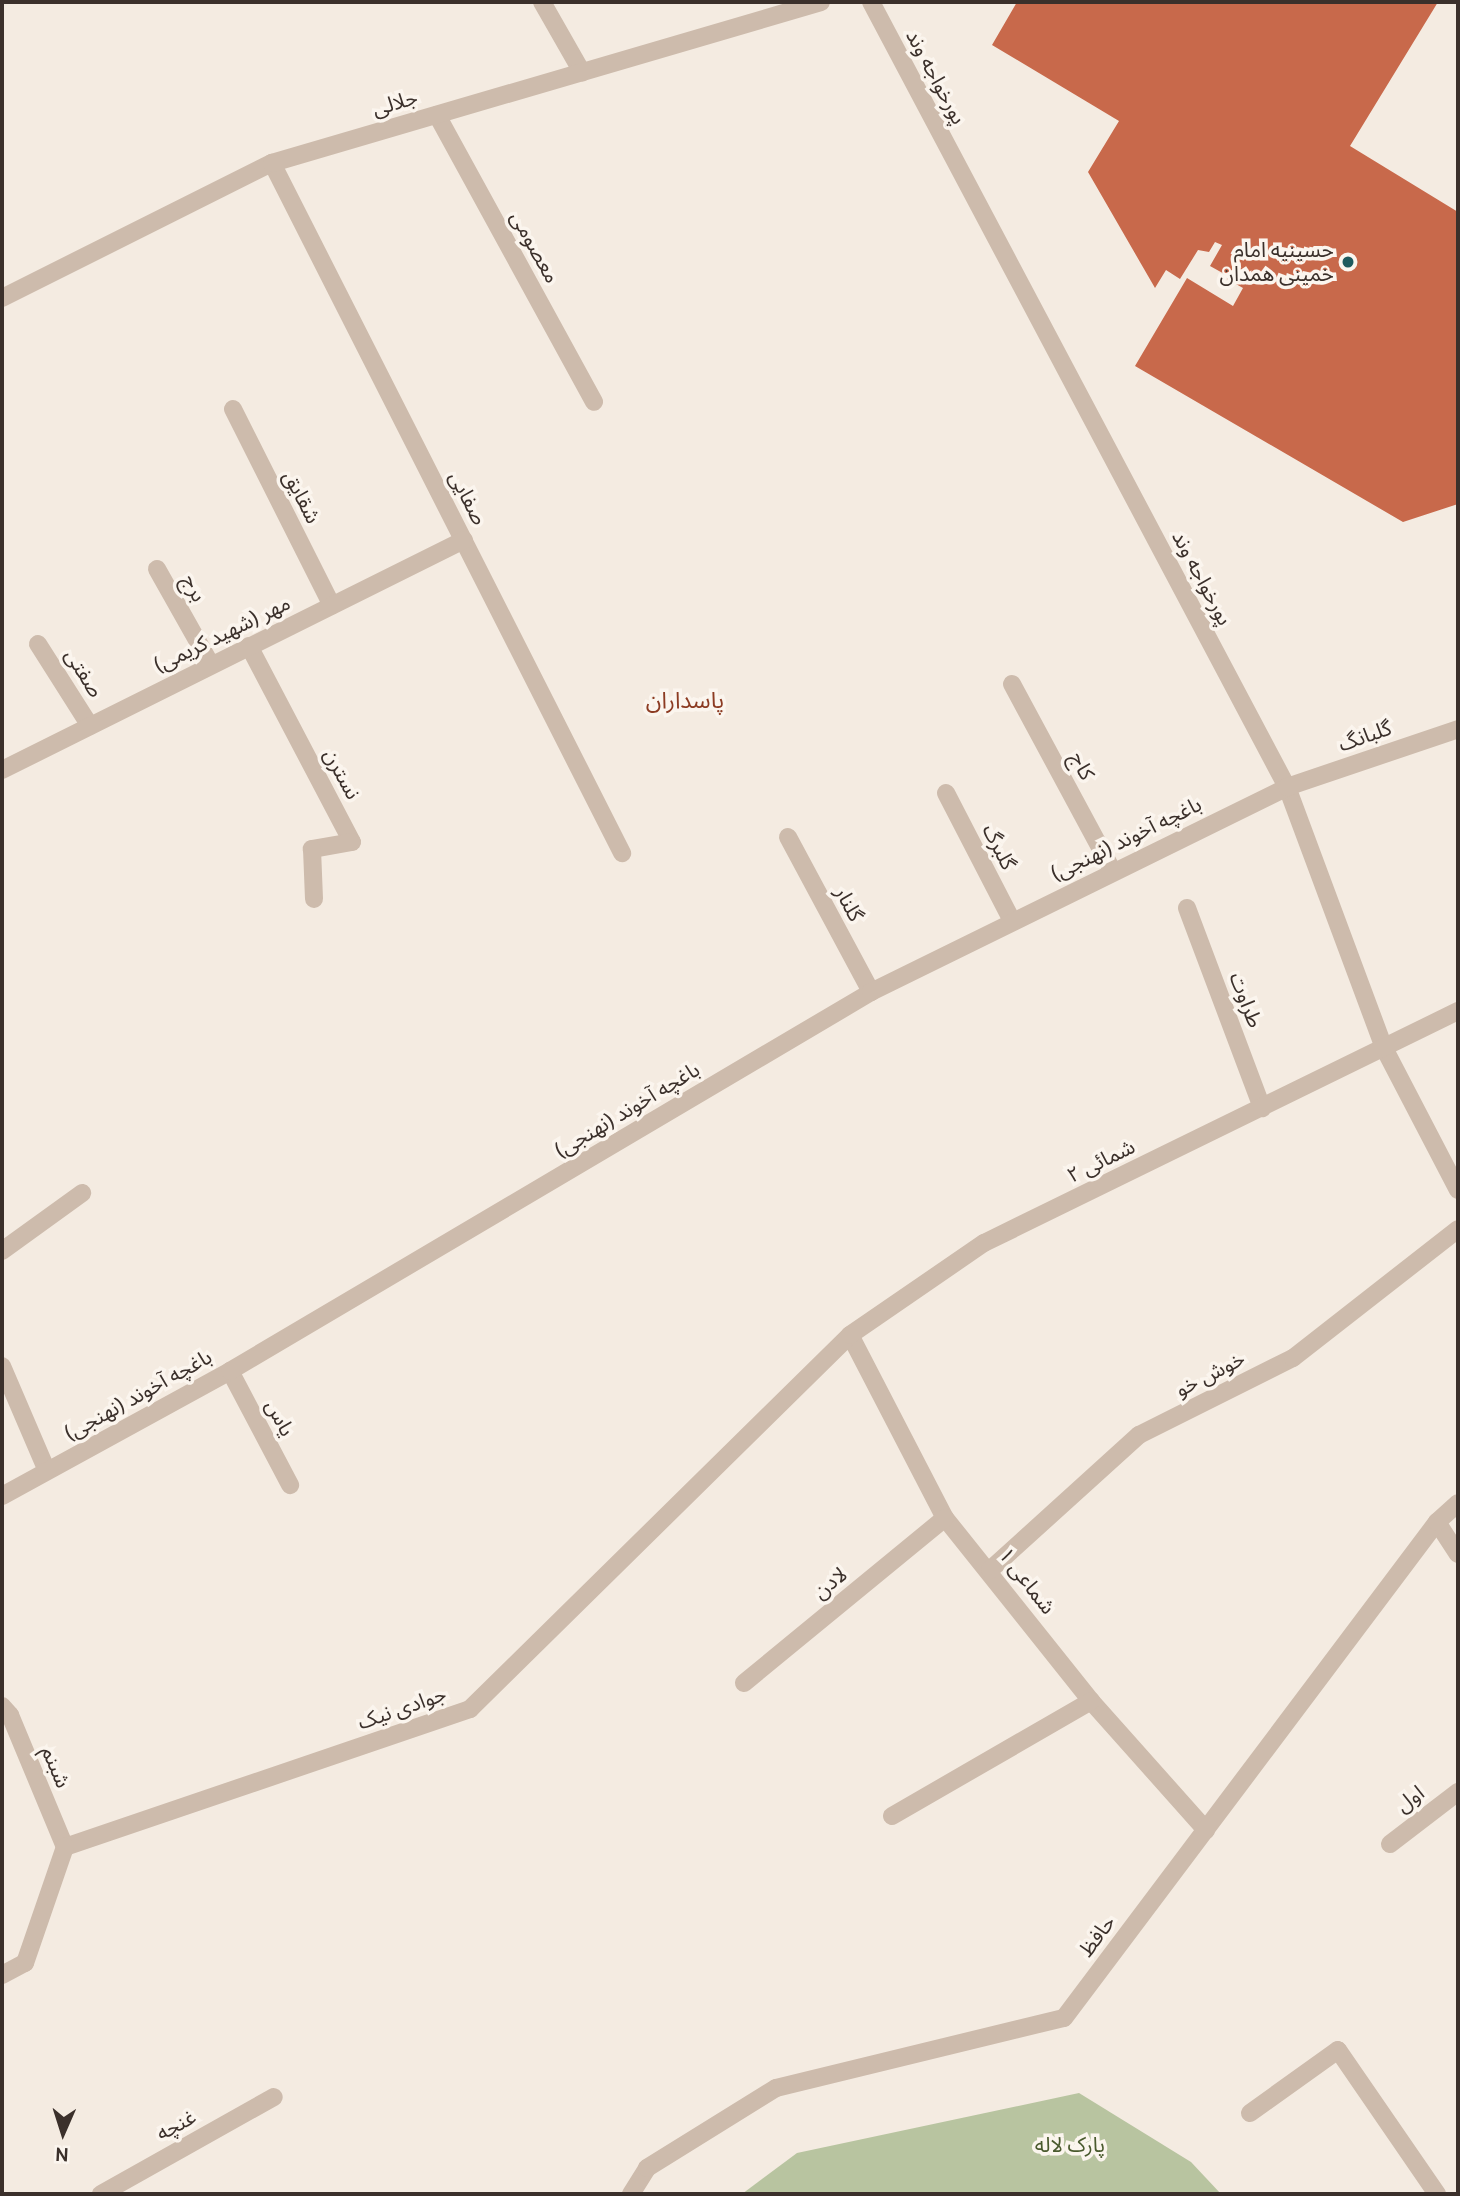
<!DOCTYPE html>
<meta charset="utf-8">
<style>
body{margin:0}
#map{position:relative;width:1460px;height:2196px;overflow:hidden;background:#f4ebe1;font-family:Cabin,"Noto Sans Arabic",sans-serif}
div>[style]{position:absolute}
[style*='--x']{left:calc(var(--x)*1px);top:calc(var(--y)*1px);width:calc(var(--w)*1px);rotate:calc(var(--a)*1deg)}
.green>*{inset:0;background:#b8c4a0}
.building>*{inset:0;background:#c8694b}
.minor>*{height:18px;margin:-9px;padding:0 9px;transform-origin:9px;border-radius:9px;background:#cdbbac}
.dots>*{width:19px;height:19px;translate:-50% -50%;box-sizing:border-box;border:4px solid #fbf5ee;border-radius:50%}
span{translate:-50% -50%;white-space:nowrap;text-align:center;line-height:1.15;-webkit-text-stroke:7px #fbf5ee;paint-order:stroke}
.street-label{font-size:21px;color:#3b302b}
.poi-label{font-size:21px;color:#3b302b}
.right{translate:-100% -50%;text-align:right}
.park-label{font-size:21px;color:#4a5a2e}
.neighbourhood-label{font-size:23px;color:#8c3b22}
.frame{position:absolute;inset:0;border:4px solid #3b302b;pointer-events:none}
.north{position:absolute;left:28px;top:2098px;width:70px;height:70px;-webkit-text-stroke:5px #fbf5ee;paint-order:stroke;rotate:183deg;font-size:19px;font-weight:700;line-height:28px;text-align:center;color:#3b302b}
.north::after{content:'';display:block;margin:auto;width:24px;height:32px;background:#3b302b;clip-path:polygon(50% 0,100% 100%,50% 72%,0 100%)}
</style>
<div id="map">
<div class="green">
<div style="clip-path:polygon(1079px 2093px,1191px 2162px,1221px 2194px,742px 2194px,797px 2153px)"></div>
</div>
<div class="building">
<div style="clip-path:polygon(1017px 2px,1438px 2px,1350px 146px,1458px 212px,1458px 504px,1403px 522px,1135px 366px,1187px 278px,1233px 306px,1243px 288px,1227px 279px,1242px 254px,1228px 276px,1210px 266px,1222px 245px,1215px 242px,1209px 252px,1198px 250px,1180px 279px,1166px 270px,1155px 288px,1088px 172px,1119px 121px,992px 45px)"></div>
</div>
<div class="minor">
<div style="--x:542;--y:2;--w:81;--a:60.3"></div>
<div style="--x:871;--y:2;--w:888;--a:62.08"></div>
<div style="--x:1287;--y:787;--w:278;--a:69.6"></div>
<div style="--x:1384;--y:1048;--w:160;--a:62.5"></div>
<div style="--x:437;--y:115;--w:327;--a:61.3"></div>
<div style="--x:272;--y:163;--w:774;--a:63.1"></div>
<div style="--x:2;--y:298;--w:302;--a:-26.6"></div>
<div style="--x:272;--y:163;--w:572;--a:-16.34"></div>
<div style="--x:233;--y:409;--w:220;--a:63.3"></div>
<div style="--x:157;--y:569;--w:110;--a:60.6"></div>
<div style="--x:38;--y:644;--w:97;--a:57.6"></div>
<div style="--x:249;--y:646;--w:221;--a:62.3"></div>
<div style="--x:352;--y:842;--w:41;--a:170.1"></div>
<div style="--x:312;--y:849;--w:50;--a:87.7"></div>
<div style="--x:1012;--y:684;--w:211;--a:61.7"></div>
<div style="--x:2;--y:770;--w:516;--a:-26.47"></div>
<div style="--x:946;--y:793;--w:144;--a:62.7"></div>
<div style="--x:788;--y:837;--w:176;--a:61.8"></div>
<div style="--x:1187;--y:908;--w:214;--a:69.4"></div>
<div style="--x:2;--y:1251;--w:99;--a:-35.9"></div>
<div style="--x:850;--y:1335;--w:206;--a:62.6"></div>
<div style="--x:945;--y:1518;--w:234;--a:51.4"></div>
<div style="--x:1091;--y:1701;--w:173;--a:48.3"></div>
<div style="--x:2;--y:1366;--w:114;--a:66.8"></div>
<div style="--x:230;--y:1371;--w:129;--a:62.2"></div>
<div style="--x:2;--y:1496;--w:260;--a:-28.7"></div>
<div style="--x:230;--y:1371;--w:745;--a:-30.59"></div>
<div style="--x:871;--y:992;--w:464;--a:-26.2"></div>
<div style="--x:1287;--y:787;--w:181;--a:-18.7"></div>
<div style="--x:1437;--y:1522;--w:38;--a:57"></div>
<div style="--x:990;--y:1570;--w:201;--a:-42.2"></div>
<div style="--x:1139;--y:1435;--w:172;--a:-26.6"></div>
<div style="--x:1293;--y:1358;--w:209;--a:-38"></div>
<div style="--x:744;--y:1683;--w:260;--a:-39.4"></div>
<div style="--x:2;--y:1706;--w:12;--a:48"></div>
<div style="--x:10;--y:1715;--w:143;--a:67.4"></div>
<div style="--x:892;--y:1816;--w:230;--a:-30"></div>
<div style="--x:1390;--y:1844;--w:86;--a:-37.4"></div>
<div style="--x:65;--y:1847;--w:428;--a:-18.8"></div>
<div style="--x:470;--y:1709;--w:533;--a:-44.54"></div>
<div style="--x:850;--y:1335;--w:163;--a:-34.5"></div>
<div style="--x:984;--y:1243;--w:528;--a:-26.08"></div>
<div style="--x:2;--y:1975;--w:26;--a:-28"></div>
<div style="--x:25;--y:1963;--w:123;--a:-71"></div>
<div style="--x:1250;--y:2113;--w:108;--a:-35.6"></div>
<div style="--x:1338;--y:2050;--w:175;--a:55.5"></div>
<div style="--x:101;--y:2194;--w:198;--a:-29.3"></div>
<div style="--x:631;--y:2194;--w:31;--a:-58"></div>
<div style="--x:647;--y:2168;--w:152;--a:-31.8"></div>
<div style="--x:776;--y:2088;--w:296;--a:-13.7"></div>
<div style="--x:1064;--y:2018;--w:621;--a:-53.06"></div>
<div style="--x:1437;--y:1522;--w:28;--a:-42"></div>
</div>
<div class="dots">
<div style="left:1348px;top:262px;background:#1f5a5e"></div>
</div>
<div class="street-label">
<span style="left:936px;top:77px;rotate:62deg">پورخواجه وند</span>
<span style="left:395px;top:103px;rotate:-16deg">جلالی</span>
<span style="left:535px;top:247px;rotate:61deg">معصومی</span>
<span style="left:302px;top:497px;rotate:63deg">شقایق</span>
<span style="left:468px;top:498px;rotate:63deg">صفایی</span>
<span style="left:1202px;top:578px;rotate:62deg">پورخواجه وند</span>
<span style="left:194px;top:588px;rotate:61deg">برج</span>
<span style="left:222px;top:634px;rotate:-26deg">مهر (شهید کریمی)</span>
<span style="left:84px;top:673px;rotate:58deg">صفتی</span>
<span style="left:1365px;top:736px;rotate:-19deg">گلبانگ</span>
<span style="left:1082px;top:766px;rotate:62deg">کاج</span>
<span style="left:342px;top:774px;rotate:62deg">نسترن</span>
<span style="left:1126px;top:839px;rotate:-26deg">باغچه آخوند (نهنجی)</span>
<span style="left:999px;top:847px;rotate:63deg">گلبرگ</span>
<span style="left:849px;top:904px;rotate:62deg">گلنار</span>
<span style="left:1246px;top:1000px;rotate:69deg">طراوت</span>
<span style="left:627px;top:1110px;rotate:-31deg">باغچه آخوند (نهنجی)</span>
<span style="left:1101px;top:1161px;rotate:-26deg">شمائی ۲</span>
<span style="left:1210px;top:1374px;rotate:-27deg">خوش خو</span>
<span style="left:138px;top:1395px;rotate:-29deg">باغچه آخوند (نهنجی)</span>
<span style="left:280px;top:1418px;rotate:62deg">یاس</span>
<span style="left:1027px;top:1581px;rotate:52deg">شماعی ۱</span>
<span style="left:830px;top:1583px;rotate:-39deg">لادن</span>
<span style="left:402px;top:1708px;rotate:-19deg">جوادی نیک</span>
<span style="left:56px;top:1767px;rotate:67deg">شبنم</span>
<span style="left:1410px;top:1799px;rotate:-37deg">اول</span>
<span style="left:1097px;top:1936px;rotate:-53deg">حافظ</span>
<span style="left:176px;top:2125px;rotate:-29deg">غنچه</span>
</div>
<div class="poi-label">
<span class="right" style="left:1334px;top:262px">حسینیه امام<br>خمینی همدان</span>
</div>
<div class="park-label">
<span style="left:1070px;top:2145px">پارک لاله</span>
</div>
<div class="neighbourhood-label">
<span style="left:685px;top:700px">پاسداران</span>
</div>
<div class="frame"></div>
<div class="north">N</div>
</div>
